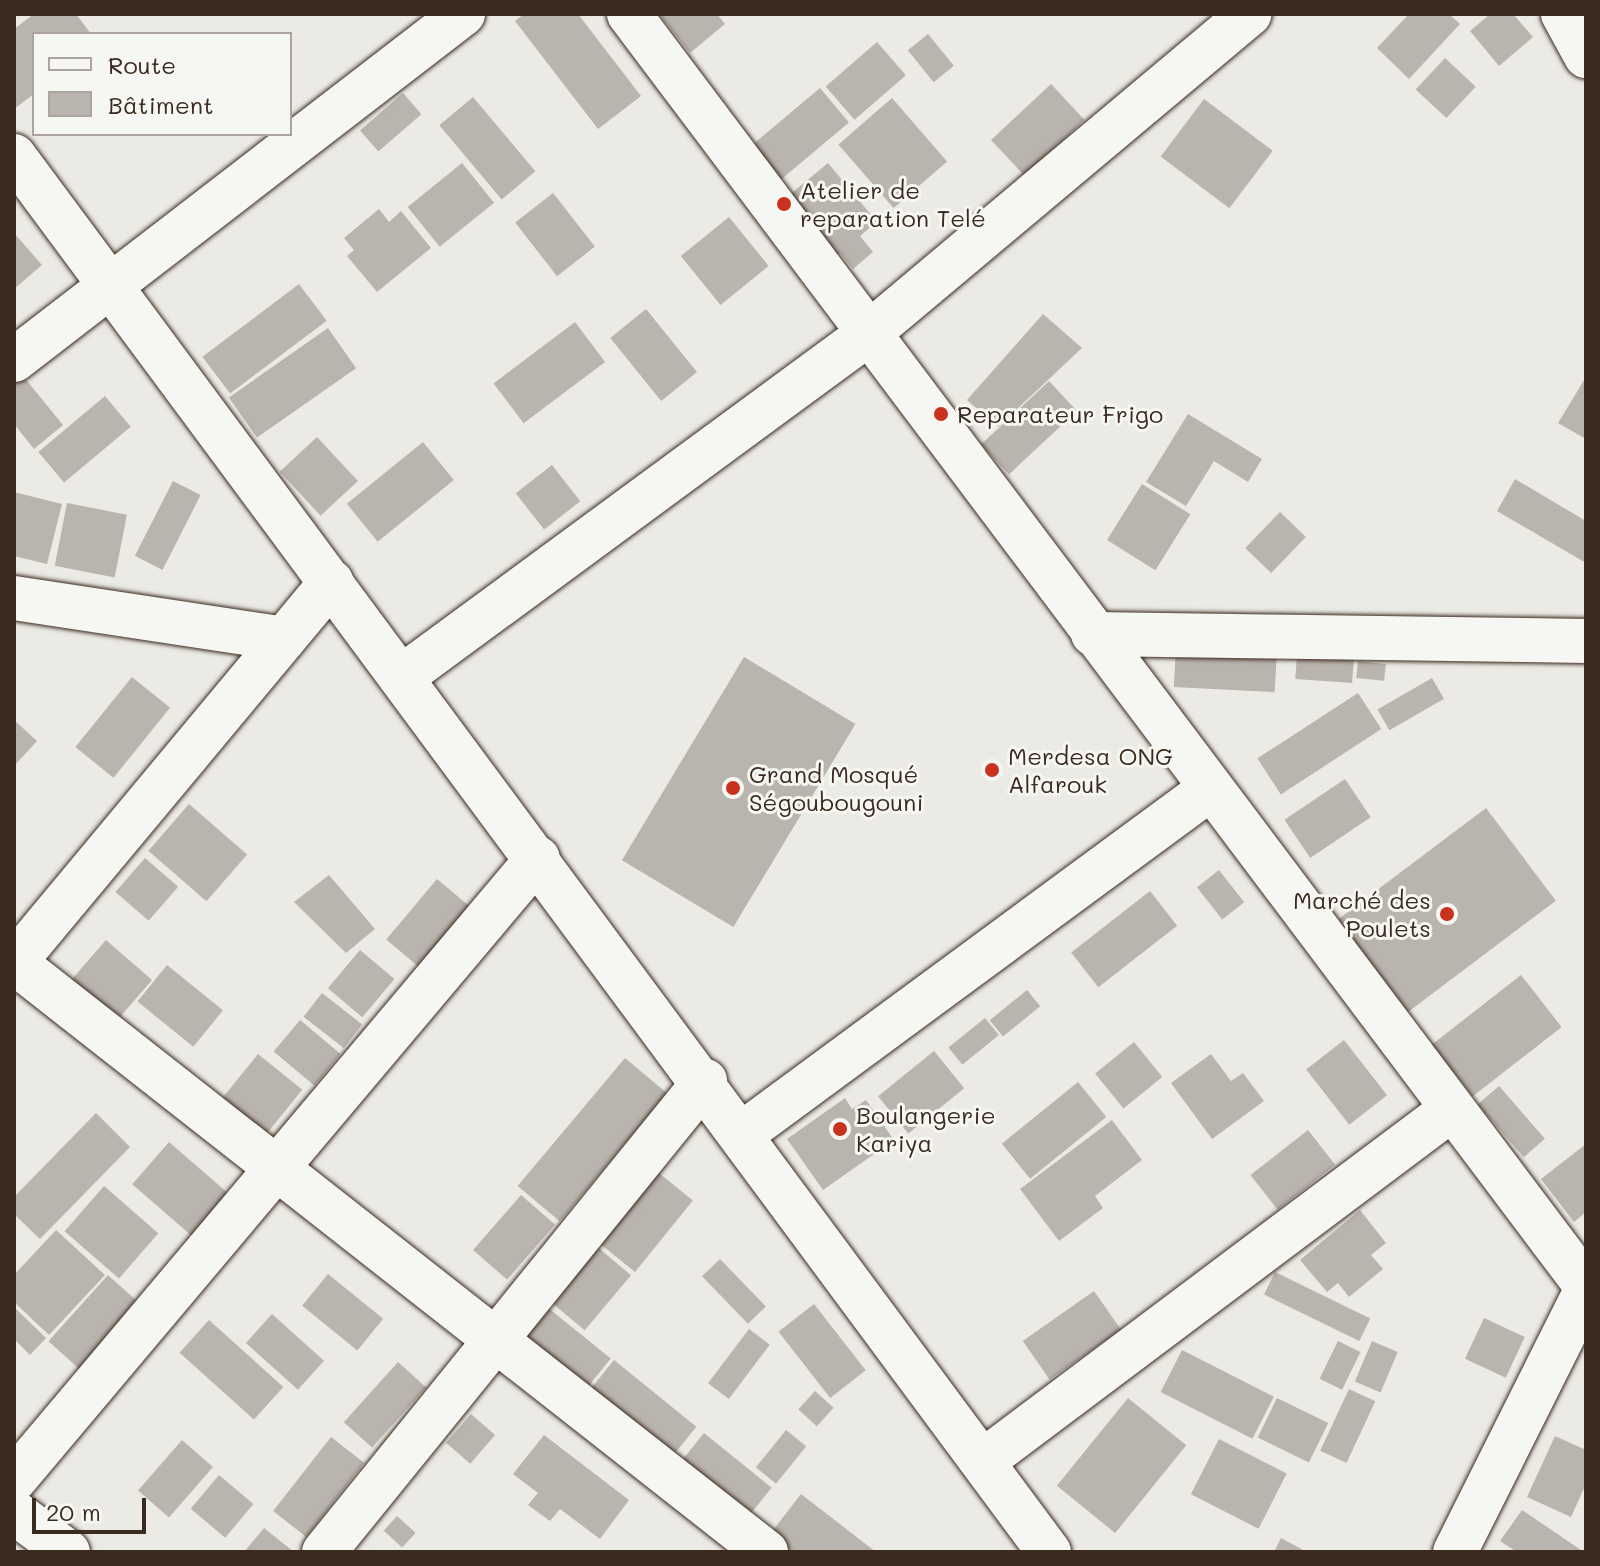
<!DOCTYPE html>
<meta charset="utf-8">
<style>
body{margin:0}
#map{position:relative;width:1600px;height:1566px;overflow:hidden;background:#ebeae5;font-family:Mali,sans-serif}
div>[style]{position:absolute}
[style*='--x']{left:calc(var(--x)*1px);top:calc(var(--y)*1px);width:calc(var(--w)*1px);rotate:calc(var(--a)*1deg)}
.building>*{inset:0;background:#bab4ae;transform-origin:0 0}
.roads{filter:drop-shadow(0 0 2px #3b2a1e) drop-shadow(0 0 2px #3b2a1e)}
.minor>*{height:44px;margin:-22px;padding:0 22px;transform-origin:22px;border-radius:22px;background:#f6f6f2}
.dots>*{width:22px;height:22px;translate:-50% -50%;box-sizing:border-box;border:4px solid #f6f6f2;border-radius:50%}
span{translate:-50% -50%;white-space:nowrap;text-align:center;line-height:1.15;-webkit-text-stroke:6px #f6f6f2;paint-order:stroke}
.poi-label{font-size:24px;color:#3b2a1e}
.left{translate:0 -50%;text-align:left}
.right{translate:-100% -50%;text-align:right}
.frame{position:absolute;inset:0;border:16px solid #3b2a1e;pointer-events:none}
.legend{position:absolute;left:32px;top:32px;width:260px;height:104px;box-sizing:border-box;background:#f6f6f2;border:2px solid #aba49d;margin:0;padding:10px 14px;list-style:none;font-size:24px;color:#3b2a1e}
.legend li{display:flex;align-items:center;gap:16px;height:40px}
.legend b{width:40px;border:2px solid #aba49d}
.scale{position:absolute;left:32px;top:1498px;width:114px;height:36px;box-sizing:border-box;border:4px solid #3b2a1e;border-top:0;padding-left:10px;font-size:24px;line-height:28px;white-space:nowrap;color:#3b2a1e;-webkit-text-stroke:6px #f6f6f2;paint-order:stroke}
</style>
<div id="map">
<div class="building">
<div style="clip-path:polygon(34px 14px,76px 14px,91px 34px,34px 34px,34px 94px,14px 109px,14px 29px)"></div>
<div style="clip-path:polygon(524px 14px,578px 14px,641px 96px,598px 129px,515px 21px)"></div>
<div style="clip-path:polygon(659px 14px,717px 14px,725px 24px,690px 53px)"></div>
<div style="clip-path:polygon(1409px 14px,1449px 14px,1460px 24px,1409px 79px,1377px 48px)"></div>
<div style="clip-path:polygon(1490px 14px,1513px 14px,1533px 37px,1499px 66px,1470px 31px)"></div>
<div style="left:928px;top:34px;width:41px;height:26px;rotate:51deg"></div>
<div style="left:877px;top:42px;width:44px;height:68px;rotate:49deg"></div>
<div style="left:1445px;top:58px;width:42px;height:43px;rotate:43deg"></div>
<div style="left:1051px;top:84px;width:49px;height:82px;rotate:47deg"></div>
<div style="left:820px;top:88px;width:45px;height:89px;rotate:50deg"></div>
<div style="left:403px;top:93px;width:28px;height:57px;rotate:49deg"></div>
<div style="left:473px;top:97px;width:97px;height:44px;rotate:50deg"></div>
<div style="left:892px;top:98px;width:84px;height:71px;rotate:49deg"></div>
<div style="left:1204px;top:99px;width:86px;height:72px;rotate:37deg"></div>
<div style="left:462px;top:163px;width:51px;height:70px;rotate:51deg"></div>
<div style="clip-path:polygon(828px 163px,877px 222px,860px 236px,873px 252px,853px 269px,840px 253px,831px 260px,782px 201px)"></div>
<div style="left:553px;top:193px;width:68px;height:48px;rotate:52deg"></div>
<div style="clip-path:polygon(379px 209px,389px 222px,401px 211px,431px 248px,377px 292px,347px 256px,354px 250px,344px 238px)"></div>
<div style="left:729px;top:217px;width:63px;height:62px;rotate:51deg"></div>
<div style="clip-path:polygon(14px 233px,42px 265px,14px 289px)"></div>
<div style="left:299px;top:284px;width:46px;height:121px;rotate:53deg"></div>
<div style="left:646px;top:309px;width:81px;height:46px;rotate:51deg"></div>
<div style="clip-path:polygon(1043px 314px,1082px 348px,998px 427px,967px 400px)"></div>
<div style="left:575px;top:322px;width:50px;height:102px;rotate:53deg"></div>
<div style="left:328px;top:328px;width:49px;height:121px;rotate:55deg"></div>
<div style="clip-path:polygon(23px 376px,63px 425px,34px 449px,14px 424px,14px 383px)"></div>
<div style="clip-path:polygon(1586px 377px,1586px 439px,1558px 423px)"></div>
<div style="left:1049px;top:381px;width:41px;height:93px;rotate:47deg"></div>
<div style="left:105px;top:396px;width:40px;height:87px;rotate:50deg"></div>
<div style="clip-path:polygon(1188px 414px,1262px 459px,1248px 482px,1214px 461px,1186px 506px,1146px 482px)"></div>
<div style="left:317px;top:437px;width:60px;height:51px;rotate:47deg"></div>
<div style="left:423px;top:442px;width:49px;height:98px;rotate:51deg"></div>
<div style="left:552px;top:465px;width:46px;height:46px;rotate:52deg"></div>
<div style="clip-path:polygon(1515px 479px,1586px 521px,1586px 563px,1497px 511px)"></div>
<div style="left:173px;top:481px;width:31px;height:84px;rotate:27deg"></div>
<div style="left:1142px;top:484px;width:57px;height:66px;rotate:32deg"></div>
<div style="clip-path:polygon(14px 492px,62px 504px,47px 564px,14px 556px)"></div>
<div style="left:67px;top:503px;width:61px;height:64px;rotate:11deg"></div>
<div style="left:1280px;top:512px;width:36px;height:50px;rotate:44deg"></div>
<div style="left:1176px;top:646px;width:101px;height:41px;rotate:3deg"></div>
<div style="left:1297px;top:654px;width:57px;height:25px;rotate:4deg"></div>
<div style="left:744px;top:657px;width:130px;height:237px;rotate:31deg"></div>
<div style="left:1358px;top:661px;width:28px;height:17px;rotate:6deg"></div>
<div style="left:132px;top:677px;width:49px;height:90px;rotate:39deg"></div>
<div style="left:1432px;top:678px;width:24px;height:63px;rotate:60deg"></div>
<div style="left:1358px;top:693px;width:43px;height:120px;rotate:57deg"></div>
<div style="clip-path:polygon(14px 720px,37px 741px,14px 766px)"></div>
<div style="left:1345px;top:779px;width:46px;height:73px;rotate:56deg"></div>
<div style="left:189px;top:804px;width:77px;height:62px;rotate:41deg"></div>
<div style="left:1486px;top:808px;width:116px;height:185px;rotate:53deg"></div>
<div style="left:145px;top:858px;width:44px;height:45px;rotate:41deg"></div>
<div style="left:1219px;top:870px;width:41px;height:28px;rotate:52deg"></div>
<div style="clip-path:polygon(329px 875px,375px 929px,346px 953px,294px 902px)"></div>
<div style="left:437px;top:879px;width:42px;height:79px;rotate:40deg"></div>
<div style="left:1150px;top:891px;width:44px;height:100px;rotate:52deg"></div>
<div style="left:106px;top:940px;width:61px;height:60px;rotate:41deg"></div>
<div style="left:360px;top:950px;width:45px;height:50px;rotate:40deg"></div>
<div style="left:167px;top:965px;width:72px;height:47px;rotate:39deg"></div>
<div style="left:1521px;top:975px;width:66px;height:113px;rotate:52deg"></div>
<div style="left:1027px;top:990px;width:21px;height:48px;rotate:51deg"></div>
<div style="left:322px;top:993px;width:51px;height:30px;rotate:38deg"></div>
<div style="left:985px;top:1018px;width:22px;height:47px;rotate:51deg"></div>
<div style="left:300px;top:1020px;width:53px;height:41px;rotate:40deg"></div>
<div style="left:1344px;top:1040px;width:70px;height:48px;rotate:52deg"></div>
<div style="left:1134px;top:1042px;width:45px;height:50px;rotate:51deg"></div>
<div style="left:934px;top:1051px;width:48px;height:72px;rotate:51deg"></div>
<div style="left:258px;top:1054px;width:57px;height:64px;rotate:39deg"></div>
<div style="clip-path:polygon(1211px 1054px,1231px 1081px,1243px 1073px,1264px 1101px,1212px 1139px,1171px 1083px)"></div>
<div style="left:625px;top:1058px;width:55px;height:167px;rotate:40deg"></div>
<div style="left:1078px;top:1082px;width:45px;height:98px;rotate:51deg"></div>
<div style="left:1499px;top:1086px;width:70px;height:28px;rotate:49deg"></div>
<div style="clip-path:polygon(845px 1098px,852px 1109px,866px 1100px,894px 1140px,823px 1190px,787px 1139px)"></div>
<div style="clip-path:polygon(96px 1113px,130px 1147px,40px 1239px,14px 1214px,14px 1197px)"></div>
<div style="clip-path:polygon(1112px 1120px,1142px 1160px,1095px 1196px,1103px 1208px,1059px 1241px,1020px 1189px)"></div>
<div style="left:1308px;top:1130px;width:44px;height:73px;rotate:52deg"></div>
<div style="left:169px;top:1142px;width:84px;height:56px;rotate:41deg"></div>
<div style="clip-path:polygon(1586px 1144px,1586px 1212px,1574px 1222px,1541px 1179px)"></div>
<div style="left:654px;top:1169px;width:50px;height:92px;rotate:39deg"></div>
<div style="left:104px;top:1186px;width:72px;height:60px;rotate:41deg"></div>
<div style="left:521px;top:1195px;width:45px;height:73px;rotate:41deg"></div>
<div style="clip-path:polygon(1360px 1210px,1386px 1243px,1371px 1255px,1383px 1269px,1349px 1297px,1338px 1283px,1327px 1292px,1300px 1260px)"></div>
<div style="clip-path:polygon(56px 1230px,105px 1275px,49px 1335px,14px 1302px,14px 1275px)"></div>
<div style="left:595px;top:1245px;width:47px;height:72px;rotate:40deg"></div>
<div style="left:720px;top:1259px;width:66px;height:25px;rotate:46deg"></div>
<div style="left:1275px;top:1272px;width:106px;height:25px;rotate:26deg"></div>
<div style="left:328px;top:1274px;width:71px;height:41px;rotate:39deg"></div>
<div style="left:108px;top:1275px;width:47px;height:89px;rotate:42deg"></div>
<div style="left:1094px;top:1291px;width:47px;height:87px;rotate:55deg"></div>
<div style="left:814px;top:1304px;width:84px;height:45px;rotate:52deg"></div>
<div style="clip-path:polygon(14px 1307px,46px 1338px,30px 1355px,14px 1339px)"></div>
<div style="left:547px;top:1307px;width:82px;height:44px;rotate:39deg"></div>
<div style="left:272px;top:1314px;width:70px;height:39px;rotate:42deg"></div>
<div style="left:1484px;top:1318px;width:45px;height:45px;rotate:25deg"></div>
<div style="left:209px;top:1320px;width:100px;height:44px;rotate:42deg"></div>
<div style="left:749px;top:1329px;width:26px;height:68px;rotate:37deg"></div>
<div style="left:1338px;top:1341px;width:25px;height:42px;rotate:26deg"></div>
<div style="left:1372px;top:1341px;width:28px;height:44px;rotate:23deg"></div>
<div style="left:1182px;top:1350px;width:103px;height:47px;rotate:27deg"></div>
<div style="left:614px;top:1360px;width:106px;height:44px;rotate:39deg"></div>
<div style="left:398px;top:1362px;width:38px;height:81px;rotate:42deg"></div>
<div style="left:1349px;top:1389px;width:29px;height:68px;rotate:25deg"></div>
<div style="left:815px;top:1391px;width:25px;height:25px;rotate:42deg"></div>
<div style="left:1128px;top:1398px;width:75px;height:113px;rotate:39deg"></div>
<div style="left:1277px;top:1398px;width:57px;height:44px;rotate:26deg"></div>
<div style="left:471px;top:1414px;width:32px;height:38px;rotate:41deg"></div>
<div style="left:786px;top:1430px;width:26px;height:48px;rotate:39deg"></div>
<div style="left:704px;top:1433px;width:87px;height:43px;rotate:39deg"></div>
<div style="clip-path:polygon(544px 1435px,629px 1500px,600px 1539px,560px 1509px,550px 1521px,528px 1505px,538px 1493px,513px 1474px)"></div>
<div style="clip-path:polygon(1555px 1436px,1586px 1450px,1586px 1484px,1571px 1517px,1527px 1497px)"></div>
<div style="left:331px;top:1437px;width:42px;height:94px;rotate:38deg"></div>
<div style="left:1219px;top:1439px;width:76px;height:62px;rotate:27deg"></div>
<div style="left:182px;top:1440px;width:41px;height:67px;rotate:41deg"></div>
<div style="left:219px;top:1475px;width:45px;height:44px;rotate:40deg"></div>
<div style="clip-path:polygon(801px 1494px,876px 1552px,785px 1552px,767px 1538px)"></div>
<div style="clip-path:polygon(1522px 1510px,1584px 1552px,1517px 1552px,1500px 1541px)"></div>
<div style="left:397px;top:1516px;width:25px;height:20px;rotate:42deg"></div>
<div style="clip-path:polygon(264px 1528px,294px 1552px,244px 1552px)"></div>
<div style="clip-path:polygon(1281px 1538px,1307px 1552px,1274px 1552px)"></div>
</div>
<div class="roads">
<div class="minor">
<div style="--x:629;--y:14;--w:1592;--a:53.04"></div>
<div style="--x:1563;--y:14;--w:48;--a:61.3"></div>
<div style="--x:14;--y:156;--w:1738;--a:53.45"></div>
<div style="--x:14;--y:360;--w:567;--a:-37.62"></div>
<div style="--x:14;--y:598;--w:273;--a:8.6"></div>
<div style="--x:1093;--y:634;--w:493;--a:0.8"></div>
<div style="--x:403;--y:676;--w:577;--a:-36.33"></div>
<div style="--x:868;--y:334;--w:498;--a:-40"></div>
<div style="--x:14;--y:962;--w:956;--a:38.12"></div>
<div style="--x:14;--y:963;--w:496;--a:-50.2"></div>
<div style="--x:743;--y:1133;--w:580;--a:-36.38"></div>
<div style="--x:983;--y:1461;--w:586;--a:-36.89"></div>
<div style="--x:14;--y:1480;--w:813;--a:-49.89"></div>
<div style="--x:14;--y:1512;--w:67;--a:36.5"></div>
<div style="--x:324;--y:1552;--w:606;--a:-51.03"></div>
<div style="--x:1455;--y:1552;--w:293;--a:-63.4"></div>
</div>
</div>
<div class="dots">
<div style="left:784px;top:204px;background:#c8321e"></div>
<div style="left:941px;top:414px;background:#c8321e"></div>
<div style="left:992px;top:770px;background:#c8321e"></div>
<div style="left:733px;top:788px;background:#c8321e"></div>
<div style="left:1447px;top:914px;background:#c8321e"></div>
<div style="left:840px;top:1129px;background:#c8321e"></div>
</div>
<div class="poi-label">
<span class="left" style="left:800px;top:204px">Atelier de<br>reparation Telé</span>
<span class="left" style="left:957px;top:414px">Reparateur Frigo</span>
<span class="left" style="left:1008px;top:770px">Merdesa ONG<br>Alfarouk</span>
<span class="left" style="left:749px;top:788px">Grand Mosqué<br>Ségoubougouni</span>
<span class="right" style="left:1431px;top:914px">Marché des<br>Poulets</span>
<span class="left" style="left:856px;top:1129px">Boulangerie<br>Kariya</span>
</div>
<div class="frame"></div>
<ul class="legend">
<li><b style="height:10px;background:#f6f6f2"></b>Route</li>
<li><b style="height:22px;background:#bab4ae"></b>Bâtiment</li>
</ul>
<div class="scale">20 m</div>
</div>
